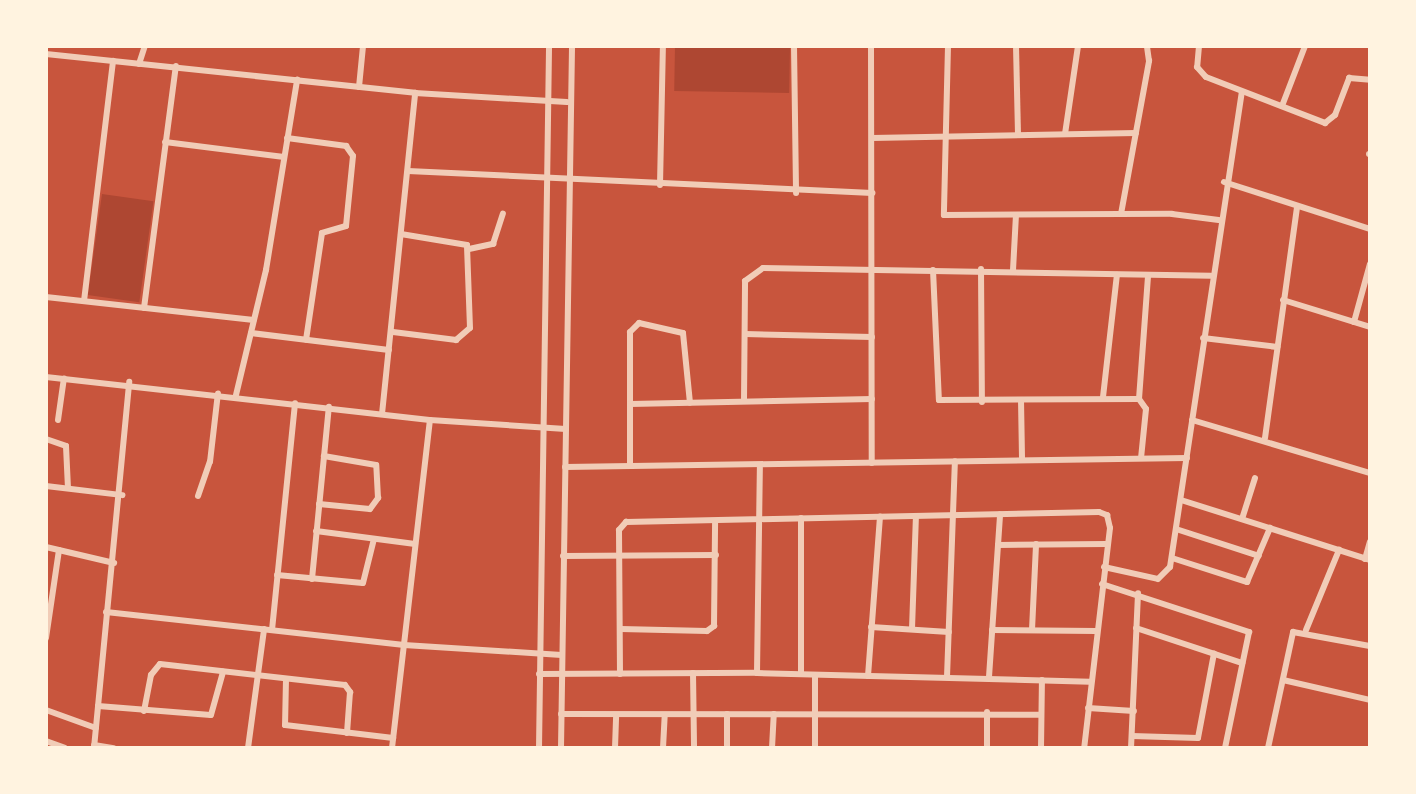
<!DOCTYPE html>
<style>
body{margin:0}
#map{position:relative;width:1416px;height:794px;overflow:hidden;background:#c8553d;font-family:"Golos Text",sans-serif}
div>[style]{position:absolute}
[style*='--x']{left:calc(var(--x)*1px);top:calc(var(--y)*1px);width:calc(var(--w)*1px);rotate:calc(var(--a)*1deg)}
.green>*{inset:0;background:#ae4732;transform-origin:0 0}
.minor>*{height:6px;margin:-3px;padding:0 3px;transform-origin:3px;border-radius:3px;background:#f1ccb7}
span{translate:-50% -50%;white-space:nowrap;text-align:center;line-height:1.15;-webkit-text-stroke:6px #fff3e0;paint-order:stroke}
.frame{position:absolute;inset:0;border:48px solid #fff3e0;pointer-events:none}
</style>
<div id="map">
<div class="green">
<div style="left:675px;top:46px;width:115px;height:45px;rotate:1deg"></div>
<div style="left:102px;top:194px;width:52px;height:102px;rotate:8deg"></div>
</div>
<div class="minor">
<div style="--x:794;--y:46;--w:147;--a:89.2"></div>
<div style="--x:871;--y:46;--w:417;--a:89.9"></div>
<div style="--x:948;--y:46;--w:169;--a:91.4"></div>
<div style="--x:944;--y:215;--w:228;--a:-0.3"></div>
<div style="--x:1172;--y:214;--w:47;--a:7.3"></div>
<div style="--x:1016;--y:46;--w:89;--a:88.7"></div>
<div style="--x:1199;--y:46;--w:21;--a:95"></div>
<div style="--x:1197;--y:67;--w:13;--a:48"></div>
<div style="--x:1206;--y:77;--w:128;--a:21.1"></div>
<div style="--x:1325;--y:123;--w:13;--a:-39"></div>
<div style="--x:1335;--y:115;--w:40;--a:-69"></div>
<div style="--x:1349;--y:78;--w:21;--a:5"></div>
<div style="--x:46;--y:54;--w:371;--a:6"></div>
<div style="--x:415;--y:93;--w:152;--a:3.4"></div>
<div style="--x:139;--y:64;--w:19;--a:-72"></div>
<div style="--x:359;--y:87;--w:41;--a:-84.4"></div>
<div style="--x:1282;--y:106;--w:64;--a:-69"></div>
<div style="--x:1065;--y:134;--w:89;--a:-81.6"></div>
<div style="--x:287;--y:138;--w:60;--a:7.7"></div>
<div style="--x:346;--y:146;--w:12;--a:55"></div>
<div style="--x:353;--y:156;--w:70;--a:95.7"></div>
<div style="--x:346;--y:226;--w:25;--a:164"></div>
<div style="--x:322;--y:233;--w:108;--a:98.5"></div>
<div style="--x:872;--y:138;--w:264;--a:-1.1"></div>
<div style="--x:165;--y:142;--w:120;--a:7.2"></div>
<div style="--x:1369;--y:154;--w:1;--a:0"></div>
<div style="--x:408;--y:171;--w:465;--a:2.7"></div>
<div style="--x:1224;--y:182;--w:153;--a:17.8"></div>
<div style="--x:660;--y:185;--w:139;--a:-88.8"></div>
<div style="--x:1121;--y:214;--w:156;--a:-79.6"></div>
<div style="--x:1149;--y:61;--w:15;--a:-98"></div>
<div style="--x:469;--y:249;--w:25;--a:-12"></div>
<div style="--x:493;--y:244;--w:32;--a:-72"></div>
<div style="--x:981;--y:269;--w:133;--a:89.6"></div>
<div style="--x:933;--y:270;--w:130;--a:87.4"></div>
<div style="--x:939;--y:400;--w:200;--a:-0.3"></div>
<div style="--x:1139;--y:399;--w:12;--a:55"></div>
<div style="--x:1146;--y:409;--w:49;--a:95.8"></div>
<div style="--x:1013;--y:270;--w:55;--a:-86.9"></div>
<div style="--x:46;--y:297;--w:209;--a:6.3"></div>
<div style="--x:1283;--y:300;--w:91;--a:17.2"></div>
<div style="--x:84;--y:301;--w:242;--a:-83.1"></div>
<div style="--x:144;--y:308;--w:244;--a:-82.5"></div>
<div style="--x:1354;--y:322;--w:60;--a:-74.6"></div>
<div style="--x:393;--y:332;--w:64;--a:7.2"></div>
<div style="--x:456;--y:340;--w:18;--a:-41"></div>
<div style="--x:470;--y:328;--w:83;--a:-92.1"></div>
<div style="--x:467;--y:245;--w:67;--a:-170.5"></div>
<div style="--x:251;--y:333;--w:139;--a:7"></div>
<div style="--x:745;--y:334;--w:127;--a:1.4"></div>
<div style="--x:1203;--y:338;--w:75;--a:6.9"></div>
<div style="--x:46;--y:377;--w:386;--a:6.4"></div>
<div style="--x:430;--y:420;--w:136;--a:3.8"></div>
<div style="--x:236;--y:395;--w:129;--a:-76.5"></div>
<div style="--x:266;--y:270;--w:193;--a:-80.7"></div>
<div style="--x:1103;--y:397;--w:123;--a:-83.5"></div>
<div style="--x:1139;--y:399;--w:123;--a:-85.8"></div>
<div style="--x:1021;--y:400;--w:59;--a:89"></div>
<div style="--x:744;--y:401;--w:120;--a:-89.5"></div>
<div style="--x:745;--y:281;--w:22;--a:-36"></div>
<div style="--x:763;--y:268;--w:448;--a:1"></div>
<div style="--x:630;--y:404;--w:72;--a:-90"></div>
<div style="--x:630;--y:332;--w:13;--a:-45"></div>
<div style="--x:639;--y:323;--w:45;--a:12.8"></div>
<div style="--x:683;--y:333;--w:70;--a:84.3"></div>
<div style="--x:382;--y:414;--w:323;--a:-84.1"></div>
<div style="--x:58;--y:420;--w:42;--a:-81.9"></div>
<div style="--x:1192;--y:420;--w:186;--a:16.6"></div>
<div style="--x:1265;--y:438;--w:234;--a:-82.1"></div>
<div style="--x:46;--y:439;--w:21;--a:19"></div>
<div style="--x:66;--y:446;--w:42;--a:87.3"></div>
<div style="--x:630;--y:466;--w:62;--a:-90"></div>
<div style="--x:630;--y:404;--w:242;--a:-1.2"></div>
<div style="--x:565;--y:467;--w:622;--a:-0.83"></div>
<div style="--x:46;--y:486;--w:77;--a:6.8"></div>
<div style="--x:198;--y:496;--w:36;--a:-71"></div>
<div style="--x:210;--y:462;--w:69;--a:-83.4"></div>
<div style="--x:1181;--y:500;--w:198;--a:17.6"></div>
<div style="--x:319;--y:504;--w:51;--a:5.6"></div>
<div style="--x:370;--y:509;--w:14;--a:-54"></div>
<div style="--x:378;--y:498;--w:33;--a:-93"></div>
<div style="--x:376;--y:465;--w:53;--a:-170.2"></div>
<div style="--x:801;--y:518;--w:156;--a:90"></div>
<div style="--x:1242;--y:519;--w:43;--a:-72.4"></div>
<div style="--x:1176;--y:529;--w:87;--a:18"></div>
<div style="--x:316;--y:531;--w:100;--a:7.5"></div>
<div style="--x:998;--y:545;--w:109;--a:-0.5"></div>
<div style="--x:46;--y:547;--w:70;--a:13.2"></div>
<div style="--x:563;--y:556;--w:153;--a:-0.4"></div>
<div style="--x:1172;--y:558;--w:79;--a:17.7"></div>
<div style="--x:1247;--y:582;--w:59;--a:-66.9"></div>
<div style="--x:1365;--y:559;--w:18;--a:-74"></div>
<div style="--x:1104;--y:567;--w:55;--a:12.5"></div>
<div style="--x:1158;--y:579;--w:17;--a:-45"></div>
<div style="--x:1170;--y:567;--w:480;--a:-81.4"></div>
<div style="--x:277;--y:575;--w:86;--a:5.3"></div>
<div style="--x:363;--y:583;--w:45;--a:-76"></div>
<div style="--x:312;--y:579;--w:173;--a:-84.4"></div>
<div style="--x:1102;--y:584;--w:155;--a:18.1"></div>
<div style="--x:1249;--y:632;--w:118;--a:101.7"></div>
<div style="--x:106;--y:612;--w:300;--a:6.3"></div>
<div style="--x:404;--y:645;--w:158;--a:3.6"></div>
<div style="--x:871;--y:627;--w:78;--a:3.7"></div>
<div style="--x:1136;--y:628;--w:112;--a:18.3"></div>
<div style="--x:621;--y:629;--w:86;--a:1.3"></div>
<div style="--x:707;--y:631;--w:9;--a:-36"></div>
<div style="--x:714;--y:626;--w:104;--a:-89.4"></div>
<div style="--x:912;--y:629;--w:113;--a:-88"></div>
<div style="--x:272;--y:630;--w:228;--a:-84.2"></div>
<div style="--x:992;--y:630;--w:104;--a:0.6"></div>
<div style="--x:1032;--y:630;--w:86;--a:-87.3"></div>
<div style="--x:1306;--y:630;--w:87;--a:-67.6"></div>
<div style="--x:46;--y:638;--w:89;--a:-81.6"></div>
<div style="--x:693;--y:673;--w:75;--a:89.2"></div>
<div style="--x:757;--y:673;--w:207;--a:-89.2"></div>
<div style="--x:539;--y:674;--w:218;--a:-0.3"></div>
<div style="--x:757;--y:673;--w:333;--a:1.5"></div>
<div style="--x:620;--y:674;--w:144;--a:-90.4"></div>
<div style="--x:619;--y:530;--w:11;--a:-49"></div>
<div style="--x:626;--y:522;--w:473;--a:-1.2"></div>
<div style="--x:1099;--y:512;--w:9;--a:21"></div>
<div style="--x:1107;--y:515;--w:13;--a:77"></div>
<div style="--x:1110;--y:528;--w:222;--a:96.7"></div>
<div style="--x:815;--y:675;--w:73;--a:90"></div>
<div style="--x:868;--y:676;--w:160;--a:-85.7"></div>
<div style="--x:947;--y:677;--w:216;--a:-87.9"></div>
<div style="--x:989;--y:677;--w:163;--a:-86.1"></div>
<div style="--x:286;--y:679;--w:46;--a:91.2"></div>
<div style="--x:285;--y:725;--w:109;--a:6.9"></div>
<div style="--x:1283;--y:680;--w:89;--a:12.9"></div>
<div style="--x:98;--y:706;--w:113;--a:4.6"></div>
<div style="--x:211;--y:715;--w:45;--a:-74.4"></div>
<div style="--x:1088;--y:708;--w:46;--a:3.7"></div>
<div style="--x:46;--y:710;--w:53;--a:19.8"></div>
<div style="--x:144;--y:711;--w:37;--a:-79"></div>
<div style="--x:151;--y:675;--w:14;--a:-51"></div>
<div style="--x:160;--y:664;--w:186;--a:6.5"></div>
<div style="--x:345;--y:685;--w:9;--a:54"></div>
<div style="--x:350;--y:692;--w:41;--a:94.2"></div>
<div style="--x:561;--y:714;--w:480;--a:0.1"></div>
<div style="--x:1132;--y:736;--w:66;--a:1.7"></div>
<div style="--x:1198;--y:738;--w:86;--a:-79.3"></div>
<div style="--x:46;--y:741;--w:20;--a:20"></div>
<div style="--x:94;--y:745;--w:20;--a:9"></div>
<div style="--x:94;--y:748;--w:368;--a:-84.5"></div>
<div style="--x:248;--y:748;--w:120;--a:-82.3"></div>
<div style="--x:392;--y:748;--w:330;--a:-83.4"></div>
<div style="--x:539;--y:748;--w:702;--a:-89.18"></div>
<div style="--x:561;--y:748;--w:702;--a:-89.1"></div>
<div style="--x:615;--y:748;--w:33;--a:-88"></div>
<div style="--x:663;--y:748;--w:33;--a:-87"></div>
<div style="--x:727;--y:748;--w:34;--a:-90"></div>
<div style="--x:772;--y:748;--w:34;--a:-87"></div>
<div style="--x:987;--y:748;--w:36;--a:-90"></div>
<div style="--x:1041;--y:748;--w:68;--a:-89.2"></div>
<div style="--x:1131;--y:748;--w:155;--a:-87.4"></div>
<div style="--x:1268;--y:748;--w:119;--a:-77.8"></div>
<div style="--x:1293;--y:632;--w:78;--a:10.3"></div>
</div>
<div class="frame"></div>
</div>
